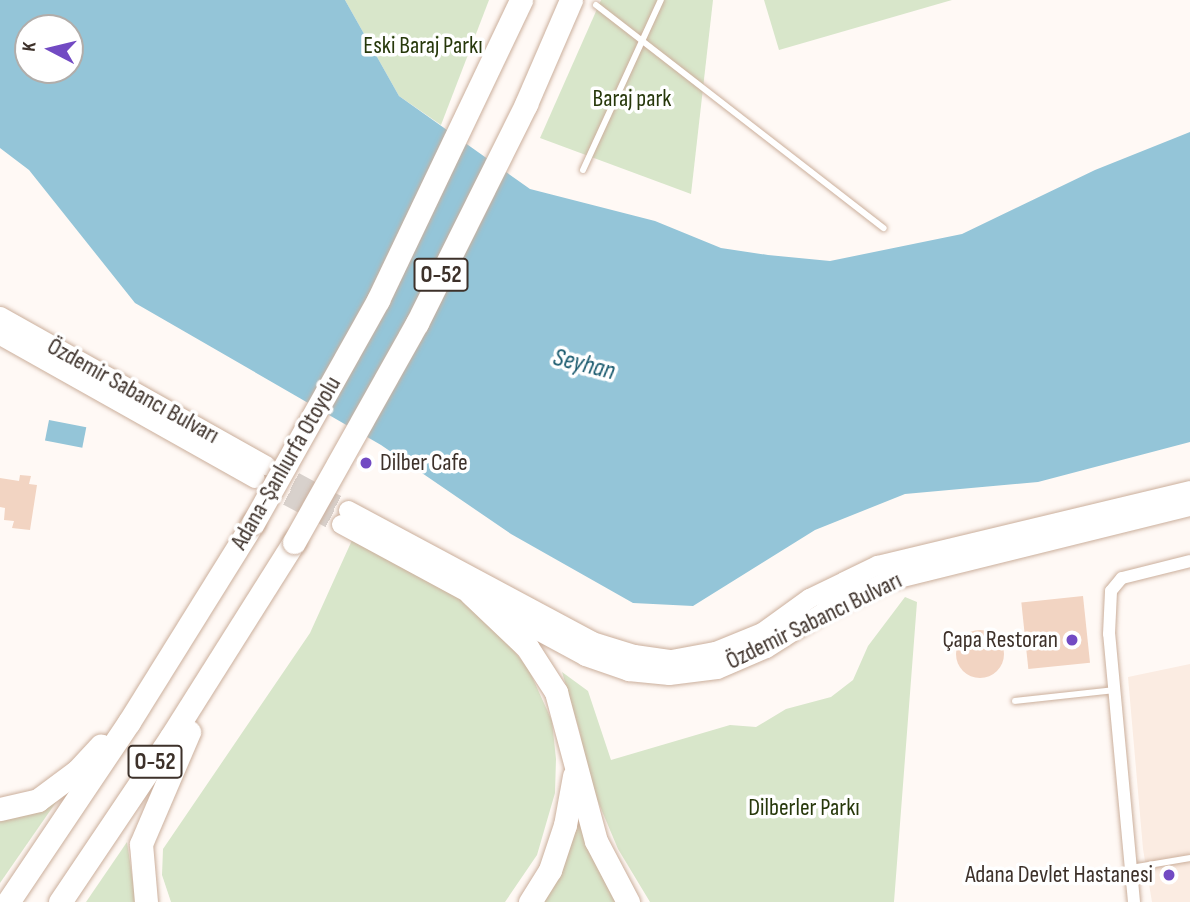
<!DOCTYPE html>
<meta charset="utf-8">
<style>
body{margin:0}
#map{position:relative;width:1190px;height:902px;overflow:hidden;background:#fff9f5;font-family:"Sofia Sans Condensed",sans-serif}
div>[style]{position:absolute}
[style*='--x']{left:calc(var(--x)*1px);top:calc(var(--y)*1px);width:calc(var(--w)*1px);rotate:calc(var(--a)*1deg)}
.built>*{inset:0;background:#fbece2}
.green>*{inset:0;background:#d8e6ca}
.water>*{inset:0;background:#94c5d8;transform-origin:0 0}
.building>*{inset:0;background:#f2d4c2;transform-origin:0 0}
.round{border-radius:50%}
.primary-tunnel>*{height:19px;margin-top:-9.5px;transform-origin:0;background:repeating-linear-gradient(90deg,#d8d1cc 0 19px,transparent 0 29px)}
.roads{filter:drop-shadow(0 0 2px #cbaf9c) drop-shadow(0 0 2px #cbaf9c)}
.service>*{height:6px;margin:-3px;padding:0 3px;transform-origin:3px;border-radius:3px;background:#fff}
.minor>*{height:12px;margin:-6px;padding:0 6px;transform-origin:6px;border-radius:6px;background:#fff}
.primary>*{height:19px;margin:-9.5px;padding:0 9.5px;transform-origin:9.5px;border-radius:9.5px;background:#fff}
.motorway>*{height:23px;margin:-11.5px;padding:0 11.5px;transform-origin:11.5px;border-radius:11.5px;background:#fff}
.bridges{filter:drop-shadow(0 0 2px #cbaf9c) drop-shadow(0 0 2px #cbaf9c)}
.motorway-bridge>*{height:23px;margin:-11.5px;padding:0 11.5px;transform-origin:11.5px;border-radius:11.5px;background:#fff}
.dots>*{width:19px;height:19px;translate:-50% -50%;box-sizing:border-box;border:4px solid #fff;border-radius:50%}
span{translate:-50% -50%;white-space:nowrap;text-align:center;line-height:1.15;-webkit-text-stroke:7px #fff;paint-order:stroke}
.shield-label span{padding:2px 5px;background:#fff;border:2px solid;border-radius:5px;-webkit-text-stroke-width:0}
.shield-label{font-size:23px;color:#3d312a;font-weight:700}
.park-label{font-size:24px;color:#27380b}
.street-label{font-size:24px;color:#3d312a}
.poi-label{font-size:24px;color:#3d312a}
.left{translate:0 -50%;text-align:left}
.right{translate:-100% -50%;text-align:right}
.water-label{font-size:26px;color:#1a5a6e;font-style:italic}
.north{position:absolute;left:14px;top:14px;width:70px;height:70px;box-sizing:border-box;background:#fff;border:2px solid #b1adaa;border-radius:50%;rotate:277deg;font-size:19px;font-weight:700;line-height:28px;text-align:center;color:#3d312a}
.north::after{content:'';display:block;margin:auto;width:24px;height:32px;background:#724ac3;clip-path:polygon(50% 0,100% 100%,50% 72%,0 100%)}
</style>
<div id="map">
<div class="built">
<div style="clip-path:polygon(1190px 664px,1190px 902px,1152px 902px,1143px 849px,1128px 677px)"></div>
</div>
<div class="green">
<div style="clip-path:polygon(345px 0,489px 0,441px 125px,399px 96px)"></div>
<div style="clip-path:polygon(601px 0,713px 0,691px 194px,540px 138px)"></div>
<div style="clip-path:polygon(764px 0,952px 0,779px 50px)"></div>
<div style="clip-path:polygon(353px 538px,463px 600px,505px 639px,529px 670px,552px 721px,556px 759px,555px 793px,537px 855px,505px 902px,171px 902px,162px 875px,163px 849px,310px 633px)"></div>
<div style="clip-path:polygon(905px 597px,917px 602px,894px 902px,650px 902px,618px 849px,586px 773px,580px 733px,562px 672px,588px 691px,611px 760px,730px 725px,756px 727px,786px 709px,831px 697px,853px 680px,868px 646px)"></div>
<div style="clip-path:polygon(61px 795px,0 883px,0 822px)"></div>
<div style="clip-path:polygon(580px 805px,622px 902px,540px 902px)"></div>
<div style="clip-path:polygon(127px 842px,136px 902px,86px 902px)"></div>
</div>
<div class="water">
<div style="clip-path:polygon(evenodd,0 0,345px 0,399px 96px,530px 189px,655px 221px,721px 248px,768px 255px,830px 261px,962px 234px,1095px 170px,1190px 132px,1190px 442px,1038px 482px,905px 494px,815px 530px,693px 606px,633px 603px,511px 534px,381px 445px,135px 303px,29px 170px,0 148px,0 0,28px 28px,70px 28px,70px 70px,28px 70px,28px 28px)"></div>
<div style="left:49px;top:420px;width:38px;height:21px;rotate:11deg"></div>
</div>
<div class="building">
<div style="clip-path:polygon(20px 475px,31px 476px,29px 484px,37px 485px,30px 530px,12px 528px,14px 521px,4px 520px,5px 508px,0 507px,0 478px,19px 481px)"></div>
<div style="left:1083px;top:596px;width:67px;height:62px;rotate:84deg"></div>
<div class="round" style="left:956px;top:630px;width:48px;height:48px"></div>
</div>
<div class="primary-tunnel">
<div style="--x:269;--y:467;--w:90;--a:28.6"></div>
<div style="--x:262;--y:482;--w:89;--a:28"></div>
</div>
<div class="roads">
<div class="service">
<div style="--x:596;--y:5;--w:364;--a:37.8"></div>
<div style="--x:583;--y:170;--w:187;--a:-65.4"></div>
<div style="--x:1015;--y:701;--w:100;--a:-6.3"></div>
<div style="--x:1131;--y:868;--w:60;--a:-9.6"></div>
</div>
<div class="minor">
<div style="--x:1134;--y:902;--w:269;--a:-95.3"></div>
<div style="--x:1109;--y:634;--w:43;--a:-87.3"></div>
<div style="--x:1111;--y:591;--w:17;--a:-50"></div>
<div style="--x:1122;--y:578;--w:70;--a:-14"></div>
</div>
<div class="primary">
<div style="--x:0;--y:316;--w:305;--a:29.3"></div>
<div style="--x:0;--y:335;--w:292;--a:29.3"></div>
<div style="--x:348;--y:510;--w:277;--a:28.2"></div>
<div style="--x:592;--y:641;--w:44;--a:17.2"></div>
<div style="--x:634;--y:654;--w:37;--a:8"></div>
<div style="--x:671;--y:659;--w:45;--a:-10.3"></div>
<div style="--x:715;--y:651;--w:51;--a:-22"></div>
<div style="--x:762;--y:632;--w:58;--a:-35.9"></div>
<div style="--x:809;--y:598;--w:76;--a:-25.9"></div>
<div style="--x:877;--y:565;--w:322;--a:-13.5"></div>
<div style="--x:341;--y:524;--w:277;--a:28.4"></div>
<div style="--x:585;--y:656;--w:46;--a:19.2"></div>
<div style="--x:628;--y:671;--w:41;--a:5.6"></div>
<div style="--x:669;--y:675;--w:48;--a:-7.1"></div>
<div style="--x:717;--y:669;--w:53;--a:-23.2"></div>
<div style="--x:766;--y:648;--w:69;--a:-32.5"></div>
<div style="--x:824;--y:611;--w:69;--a:-25.8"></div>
<div style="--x:886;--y:581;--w:313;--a:-13.9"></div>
</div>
<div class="motorway">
<div style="--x:470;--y:593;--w:79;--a:43.5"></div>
<div style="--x:527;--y:647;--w:54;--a:57.2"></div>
<div style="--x:556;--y:692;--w:154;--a:75"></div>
<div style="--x:596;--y:841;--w:69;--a:62.3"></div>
<div style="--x:0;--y:809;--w:39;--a:-13"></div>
<div style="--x:38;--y:800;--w:49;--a:-36.6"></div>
<div style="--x:77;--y:771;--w:35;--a:-47"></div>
<div style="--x:8;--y:902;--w:217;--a:-56.1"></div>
<div style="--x:129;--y:722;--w:234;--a:-58.1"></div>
<div style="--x:60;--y:902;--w:199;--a:-56.1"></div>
<div style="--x:171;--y:737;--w:231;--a:-57.8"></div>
<div style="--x:146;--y:902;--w:58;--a:-94.9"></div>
<div style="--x:141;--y:844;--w:122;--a:-66.8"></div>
<div style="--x:530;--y:902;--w:38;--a:-58"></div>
<div style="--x:550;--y:870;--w:47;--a:-71.6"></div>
<div style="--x:565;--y:825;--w:50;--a:-79.6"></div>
</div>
</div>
<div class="bridges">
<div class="motorway-bridge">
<div style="--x:253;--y:523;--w:256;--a:-60.7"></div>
<div style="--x:378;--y:300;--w:332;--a:-64.5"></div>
<div style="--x:294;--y:542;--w:251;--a:-60.7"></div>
<div style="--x:417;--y:323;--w:245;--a:-63.5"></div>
<div style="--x:526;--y:104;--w:113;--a:-66.6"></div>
</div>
</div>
<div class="dots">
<div style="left:366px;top:463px;background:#724ac3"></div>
<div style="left:1072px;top:640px;background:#724ac3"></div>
<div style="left:1169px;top:875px;background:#724ac3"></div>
</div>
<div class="shield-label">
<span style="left:441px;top:275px">O-52</span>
<span style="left:155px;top:762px">O-52</span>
</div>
<div class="park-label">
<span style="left:423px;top:46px">Eski Baraj Parkı</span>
<span style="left:632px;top:99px">Baraj park</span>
<span style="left:804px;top:808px">Dilberler Parkı</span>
</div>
<div class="street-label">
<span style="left:133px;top:391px;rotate:29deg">Özdemir Sabancı Bulvarı</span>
<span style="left:286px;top:463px;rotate:-60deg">Adana-Şanlıurfa Otoyolu</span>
<span style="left:814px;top:621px;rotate:-26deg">Özdemir Sabancı Bulvarı</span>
</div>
<div class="poi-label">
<span class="left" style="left:380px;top:463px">Dilber Cafe</span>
<span class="right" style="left:1058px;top:640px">Çapa Restoran</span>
<span class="right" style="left:1153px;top:875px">Adana Devlet Hastanesi</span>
</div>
<div class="water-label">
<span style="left:584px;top:365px;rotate:14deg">Seyhan</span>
</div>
<div class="north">K</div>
</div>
